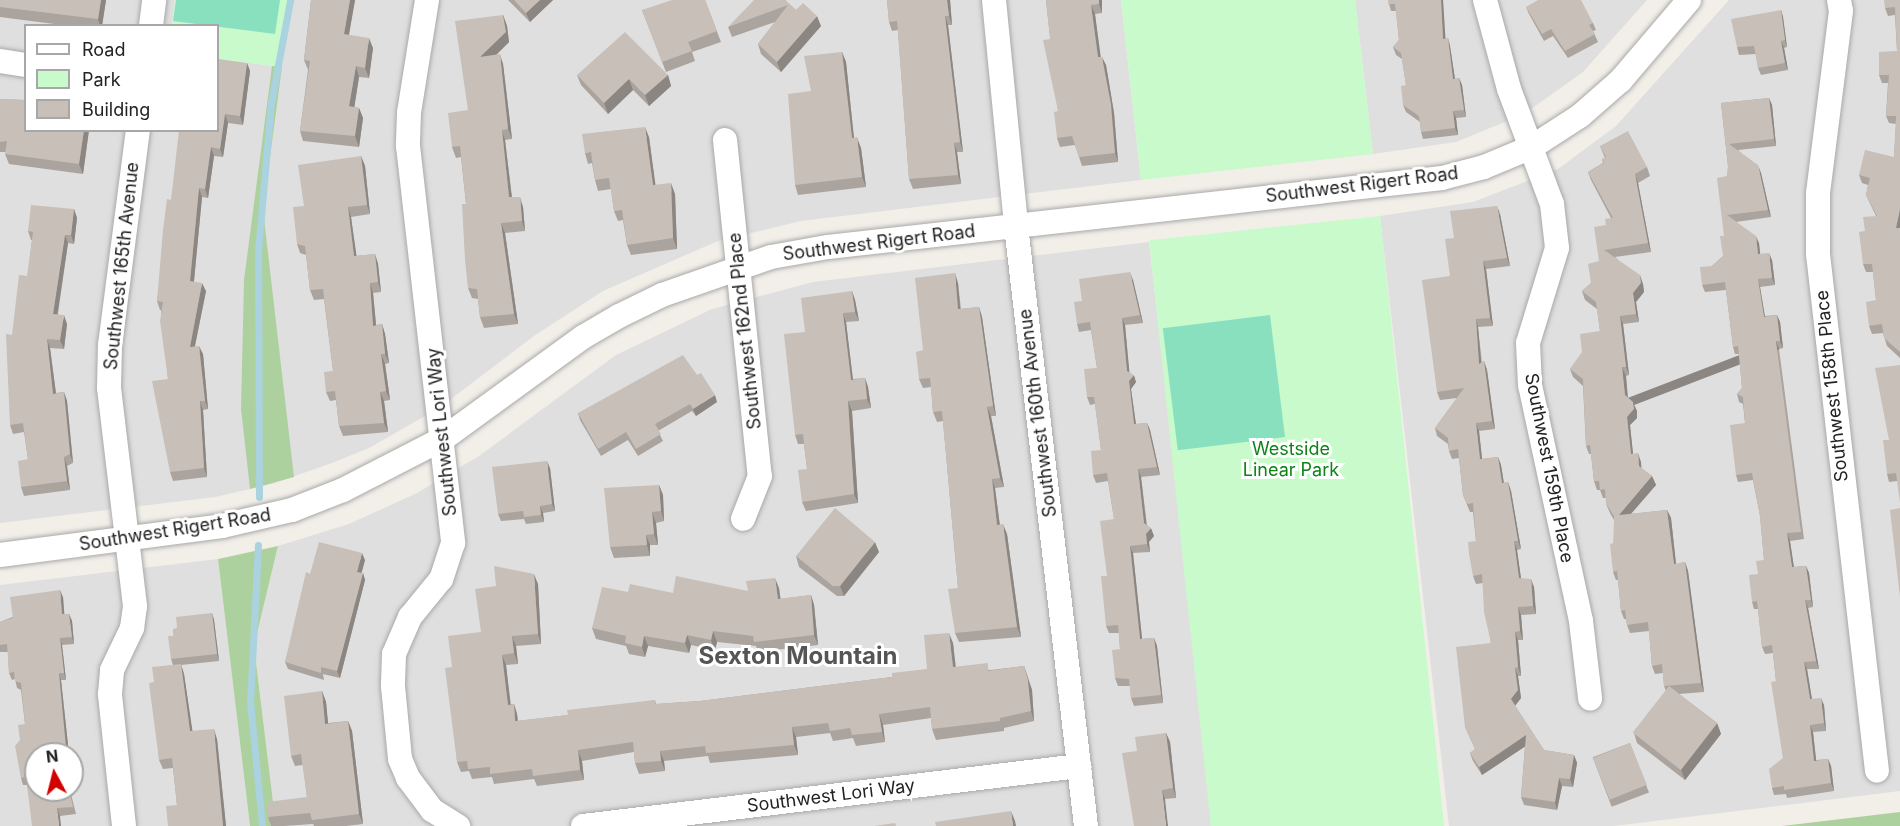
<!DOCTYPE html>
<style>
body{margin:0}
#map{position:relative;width:1900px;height:826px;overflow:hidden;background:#f2efe9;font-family:Inter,sans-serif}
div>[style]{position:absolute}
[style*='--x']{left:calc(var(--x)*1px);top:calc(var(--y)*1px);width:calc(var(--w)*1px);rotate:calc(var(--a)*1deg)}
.residential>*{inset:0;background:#e0dfdf}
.forest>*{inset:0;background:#add19e}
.park>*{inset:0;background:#c8facc;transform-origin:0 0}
.pitch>*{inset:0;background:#88e0be;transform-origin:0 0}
.stream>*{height:7px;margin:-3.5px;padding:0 3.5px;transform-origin:3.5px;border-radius:3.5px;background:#aad3df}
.roads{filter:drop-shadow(0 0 2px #a9a9a9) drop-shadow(0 0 2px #a9a9a9)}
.minor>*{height:24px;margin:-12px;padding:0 12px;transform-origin:12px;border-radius:12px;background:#fff}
.wall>*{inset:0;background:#aba49e;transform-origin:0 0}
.shaded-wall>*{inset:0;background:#8b8681;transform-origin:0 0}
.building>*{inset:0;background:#c7bfb8;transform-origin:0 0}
span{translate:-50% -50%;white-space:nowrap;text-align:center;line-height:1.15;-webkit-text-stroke:6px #fff;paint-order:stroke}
.street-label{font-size:18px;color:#222}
.park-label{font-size:18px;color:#0c8416}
.district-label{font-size:24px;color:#555;font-weight:700}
.legend{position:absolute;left:24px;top:24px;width:195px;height:108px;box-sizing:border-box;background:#fff;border:2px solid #a7a7a7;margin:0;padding:8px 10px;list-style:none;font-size:18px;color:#222}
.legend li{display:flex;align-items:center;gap:12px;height:30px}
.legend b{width:30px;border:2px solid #a7a7a7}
.north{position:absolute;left:24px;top:742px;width:60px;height:60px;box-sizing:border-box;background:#fff;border:2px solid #a7a7a7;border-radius:50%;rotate:353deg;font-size:16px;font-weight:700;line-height:24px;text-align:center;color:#222}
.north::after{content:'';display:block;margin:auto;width:21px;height:27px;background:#d40000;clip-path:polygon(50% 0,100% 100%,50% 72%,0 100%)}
</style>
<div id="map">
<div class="residential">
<div style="clip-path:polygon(0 0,175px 0,172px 25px,26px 26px,26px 130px,218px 130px,218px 59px,282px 67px,291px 0,1121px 0,1141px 180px,801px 221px,718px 241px,603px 291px,534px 336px,439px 408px,369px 448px,332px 463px,272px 484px,215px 497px,0 523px)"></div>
<div style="clip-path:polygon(1355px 0,1647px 0,1583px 72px,1524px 114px,1456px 142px,1373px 154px)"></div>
<div style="clip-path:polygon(1729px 0,1900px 0,1900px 791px,1614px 826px,1449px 826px,1380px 216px,1473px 202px,1558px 169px,1616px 126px)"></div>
<div style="clip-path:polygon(1149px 242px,1215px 826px,276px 826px,254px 646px,278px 546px,349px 524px,417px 493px,479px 456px,616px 355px,712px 309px,813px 282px)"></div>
<div style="clip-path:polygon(evenodd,218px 559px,250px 826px,0 826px,0 585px,218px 559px,36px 754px,72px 754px,72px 790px,36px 790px,36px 754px)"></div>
</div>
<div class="forest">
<div style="clip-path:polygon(272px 66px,282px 67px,263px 210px,294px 477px,250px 489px,241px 409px,244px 280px)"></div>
<div style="clip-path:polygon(278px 546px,254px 646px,276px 826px,250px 826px,218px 559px)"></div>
<div style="clip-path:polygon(1900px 812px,1900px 826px,1782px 826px)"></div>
</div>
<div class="park">
<div style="clip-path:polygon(175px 0,291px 0,282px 67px,218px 59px,218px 26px,172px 26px)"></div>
<div style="clip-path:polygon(1121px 0,1355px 0,1373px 154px,1141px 180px)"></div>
<div style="left:1380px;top:216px;width:614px;height:232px;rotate:84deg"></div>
</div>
<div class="pitch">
<div style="clip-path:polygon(176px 0,280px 0,275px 34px,173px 21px)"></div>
<div style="left:1270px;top:315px;width:123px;height:108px;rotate:83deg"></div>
</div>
<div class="stream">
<div style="--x:259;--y:497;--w:246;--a:-90.2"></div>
<div style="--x:258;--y:251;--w:149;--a:-85"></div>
<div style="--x:271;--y:103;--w:105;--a:-79.5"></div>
<div style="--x:258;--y:545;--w:156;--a:92.9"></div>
<div style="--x:250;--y:701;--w:126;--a:84.5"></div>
</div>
<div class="roads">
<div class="minor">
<div style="--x:427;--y:0;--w:114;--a:99.1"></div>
<div style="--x:409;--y:113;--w:33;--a:92"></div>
<div style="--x:408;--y:146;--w:400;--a:83.5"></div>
<div style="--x:453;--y:543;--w:38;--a:108"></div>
<div style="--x:441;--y:579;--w:49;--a:129.2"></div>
<div style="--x:410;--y:617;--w:40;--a:113.4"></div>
<div style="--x:394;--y:654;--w:32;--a:92"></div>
<div style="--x:393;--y:686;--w:73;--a:84.5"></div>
<div style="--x:400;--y:759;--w:21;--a:67"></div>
<div style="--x:408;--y:778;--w:40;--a:53"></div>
<div style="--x:432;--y:810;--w:31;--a:32"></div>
<div style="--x:994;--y:0;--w:227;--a:84.4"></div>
<div style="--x:1016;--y:226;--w:604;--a:83.35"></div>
<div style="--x:1485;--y:0;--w:92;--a:74.9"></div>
<div style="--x:1509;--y:89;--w:123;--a:69.5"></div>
<div style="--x:1552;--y:204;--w:44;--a:83.5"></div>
<div style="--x:1557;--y:248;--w:99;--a:107"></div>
<div style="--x:1528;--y:343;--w:42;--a:87.3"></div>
<div style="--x:1530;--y:385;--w:241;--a:77.8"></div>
<div style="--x:1581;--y:621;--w:78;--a:83.3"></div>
<div style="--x:1839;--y:0;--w:11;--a:80"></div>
<div style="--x:1841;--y:11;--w:183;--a:97.2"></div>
<div style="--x:1818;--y:193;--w:61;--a:90"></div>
<div style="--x:1818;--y:254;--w:520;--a:83.49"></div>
<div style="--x:151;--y:26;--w:26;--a:-83"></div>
<div style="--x:0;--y:61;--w:26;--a:9"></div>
<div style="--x:725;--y:140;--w:338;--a:84.1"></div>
<div style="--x:760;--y:476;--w:46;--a:111.6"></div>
<div style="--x:0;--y:555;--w:224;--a:-7.4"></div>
<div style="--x:222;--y:526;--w:72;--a:-12.9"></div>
<div style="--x:292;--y:510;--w:55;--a:-21.4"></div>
<div style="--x:343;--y:490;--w:114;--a:-27.2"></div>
<div style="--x:444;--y:438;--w:172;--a:-36"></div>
<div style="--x:583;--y:337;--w:42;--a:-30.3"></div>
<div style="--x:619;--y:316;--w:48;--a:-26"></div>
<div style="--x:662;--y:295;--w:115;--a:-19.2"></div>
<div style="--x:771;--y:257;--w:58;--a:-10"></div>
<div style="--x:828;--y:247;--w:618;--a:-6.41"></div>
<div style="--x:1442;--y:178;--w:43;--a:-14.7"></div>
<div style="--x:1484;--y:167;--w:52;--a:-22.6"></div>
<div style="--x:1532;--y:147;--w:57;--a:-32.9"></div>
<div style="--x:1580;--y:116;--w:55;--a:-41.3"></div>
<div style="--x:1621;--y:80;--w:105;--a:-49.6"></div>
<div style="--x:124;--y:826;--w:133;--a:-96.1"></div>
<div style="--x:110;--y:694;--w:24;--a:-85"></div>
<div style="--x:112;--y:670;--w:47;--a:-64.5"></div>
<div style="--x:132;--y:628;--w:22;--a:-82"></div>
<div style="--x:135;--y:606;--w:220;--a:-96.8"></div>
<div style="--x:109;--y:388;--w:43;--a:-88.7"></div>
<div style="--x:110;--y:345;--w:217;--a:-82.6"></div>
<div style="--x:583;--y:826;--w:500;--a:-6.9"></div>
</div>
</div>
<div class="wall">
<div style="clip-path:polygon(0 0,106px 0,102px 26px,70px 26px,0 17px)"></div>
<div style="clip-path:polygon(311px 0,355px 0,349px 35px,373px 48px,369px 78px,359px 77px,354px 107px,359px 108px,363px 118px,359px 147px,303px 141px,300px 131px,308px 70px,304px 60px)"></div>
<div style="clip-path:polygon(508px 0,553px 0,530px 22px)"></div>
<div style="clip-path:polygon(705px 0,721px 42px,692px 52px,695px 61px,666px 72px,642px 10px)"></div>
<div style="clip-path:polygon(785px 0,796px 10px,821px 26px,781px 72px,761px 54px,758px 44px,775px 22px,732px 37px,728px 27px)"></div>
<div style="clip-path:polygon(887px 0,950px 0,952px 25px,948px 25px,963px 152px,957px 152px,961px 184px,913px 189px,909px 179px,898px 30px,892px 31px,889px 22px)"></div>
<div style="clip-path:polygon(1046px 0,1102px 0,1102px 13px,1095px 14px,1100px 57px,1106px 65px,1114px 113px,1118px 162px,1082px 166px,1075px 145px,1060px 147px,1057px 138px,1058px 111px)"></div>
<div style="clip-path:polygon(1388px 0,1443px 0,1445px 39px,1448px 38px,1450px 46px,1455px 79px,1459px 78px,1462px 85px,1466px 117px,1456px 118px,1458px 135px,1423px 139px,1421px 132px,1420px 122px,1406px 112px,1403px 105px,1406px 85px,1402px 59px,1396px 55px,1393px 47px,1399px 40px,1396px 11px,1391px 11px)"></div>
<div style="clip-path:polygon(1900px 0,1900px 358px,1887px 346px,1883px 333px,1872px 334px,1869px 326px,1876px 300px,1873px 272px,1866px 272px,1863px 264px,1865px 231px,1876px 216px,1866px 195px,1868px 185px,1862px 183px,1859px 175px,1894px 157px,1896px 124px,1889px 123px,1886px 116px,1888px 83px,1882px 83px,1879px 75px,1897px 51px,1895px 15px,1888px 16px,1885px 8px)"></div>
<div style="clip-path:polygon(1526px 7px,1593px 23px,1596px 30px,1593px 31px,1598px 42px,1568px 58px,1553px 36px,1544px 41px,1529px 14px)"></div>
<div style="clip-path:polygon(1781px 10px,1783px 17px,1787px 47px,1784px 48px,1788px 70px,1761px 75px,1758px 68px,1756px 54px,1739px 55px,1737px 47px)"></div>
<div style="clip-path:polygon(503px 15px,507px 26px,509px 42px,496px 55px,503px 64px,512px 139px,505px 140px,512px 197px,523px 207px,525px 231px,505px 233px,518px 324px,484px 328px,480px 317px,478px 299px,472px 298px,468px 288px,466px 204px,461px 157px,456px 158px,452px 147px,468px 110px)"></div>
<div style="clip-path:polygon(842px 52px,846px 62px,854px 138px,861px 148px,866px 187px,798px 195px,795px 185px,811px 91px)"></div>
<div style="clip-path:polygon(247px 63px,250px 71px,243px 125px,228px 123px,223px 157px,214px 156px,208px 198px,202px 197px,194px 282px,206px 291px,195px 346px,203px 354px,208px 409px,203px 410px,207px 477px,173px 481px,170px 472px,168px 379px,161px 310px,160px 310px,157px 301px,171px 200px)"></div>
<div style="clip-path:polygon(577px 75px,668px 75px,671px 86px,649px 106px,633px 90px,608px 114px,581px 85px)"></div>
<div style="clip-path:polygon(1769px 98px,1772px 105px,1776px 146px,1738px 150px,1761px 173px,1771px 217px,1736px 222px,1759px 243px,1760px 254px,1772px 260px,1775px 285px,1760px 287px,1765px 316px,1777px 315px,1780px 322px,1783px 348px,1779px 349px,1804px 539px,1790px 541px,1794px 567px,1806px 566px,1809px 573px,1813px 607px,1808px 608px,1819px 669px,1807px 669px,1812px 699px,1824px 705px,1826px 731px,1813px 732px,1816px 760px,1828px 759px,1831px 766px,1834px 791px,1787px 798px,1786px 794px,1774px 795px,1772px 788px,1783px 758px,1776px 681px,1773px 653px,1765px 654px,1762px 647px,1758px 609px,1754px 609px,1752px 602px,1758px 574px,1764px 560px,1760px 516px,1753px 480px,1738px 482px,1736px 475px,1745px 423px,1743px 404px,1739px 402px,1737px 394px,1742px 388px,1739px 354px,1735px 354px,1733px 347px,1726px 290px,1705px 292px,1702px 285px,1712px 266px,1723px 256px,1728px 166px,1721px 103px)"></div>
<div style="clip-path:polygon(0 99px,26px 130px,89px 130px,83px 174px,9px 164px,5px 154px,6px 152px,0 152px)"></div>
<div style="clip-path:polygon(649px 137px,655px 185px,675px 194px,677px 249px,631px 255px,627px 245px,623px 220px,618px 221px,614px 211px,611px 189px,598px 191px,595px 180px,592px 163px,588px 164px,585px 153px)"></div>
<div style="clip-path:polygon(1600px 146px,1647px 167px,1650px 176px,1638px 183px,1651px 252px,1615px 257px,1643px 284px,1644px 292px,1636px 302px,1639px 322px,1623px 324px,1629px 375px,1626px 376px,1628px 397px,1637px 411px,1637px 418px,1630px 425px,1633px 454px,1641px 462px,1641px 468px,1652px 476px,1656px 485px,1631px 514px,1667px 510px,1671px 518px,1676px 564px,1685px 562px,1688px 571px,1704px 692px,1679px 694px,1717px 723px,1721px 734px,1685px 780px,1637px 743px,1634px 733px,1666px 691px,1664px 686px,1663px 673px,1655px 674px,1652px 666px,1649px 631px,1630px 633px,1627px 625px,1626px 619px,1624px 619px,1621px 611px,1618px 580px,1616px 580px,1613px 572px,1614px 520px,1610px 513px,1606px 504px,1606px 498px,1603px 498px,1600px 490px,1597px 490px,1594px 481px,1591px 454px,1589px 454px,1586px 446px,1583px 386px,1573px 377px,1570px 369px,1600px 331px,1597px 309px,1585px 300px,1582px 291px,1591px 283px,1599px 261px,1606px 225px,1611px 218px,1591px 180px,1588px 172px,1603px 163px,1602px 159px,1605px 158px)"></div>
<div style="clip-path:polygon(361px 156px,365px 166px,370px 214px,351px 217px,356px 256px,375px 254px,378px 264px,381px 292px,373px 293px,376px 325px,382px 324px,385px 334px,389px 363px,385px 364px,390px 400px,384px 401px,388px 432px,343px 436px,339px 426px,336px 400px,330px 401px,326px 392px,333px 371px,324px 299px,314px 300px,310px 290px,306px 255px,300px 253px,297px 244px,304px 206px)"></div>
<div style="clip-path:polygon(74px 209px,77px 218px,74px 244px,68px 243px,58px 314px,67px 324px,64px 349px,50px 348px,56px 393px,64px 392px,67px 401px,73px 463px,67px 466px,70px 490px,24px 496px,21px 487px,28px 459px,24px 432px,13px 434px,10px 425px,32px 240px,31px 240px,28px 231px)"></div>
<div style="clip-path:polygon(1500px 214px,1510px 266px,1486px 269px,1493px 326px,1478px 327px,1482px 363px,1484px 361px,1487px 370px,1495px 429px,1479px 431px,1482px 459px,1498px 457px,1501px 465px,1504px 483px,1508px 482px,1511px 491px,1521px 549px,1517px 550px,1521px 578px,1534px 587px,1536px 614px,1521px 615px,1523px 640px,1518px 640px,1521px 676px,1518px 676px,1521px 698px,1515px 706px,1544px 750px,1574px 755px,1577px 763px,1573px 787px,1562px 786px,1557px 810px,1524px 805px,1521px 797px,1525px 746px,1482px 775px,1473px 761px,1470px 753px,1475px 749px,1465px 727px,1491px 643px,1483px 583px,1476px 584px,1473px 576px,1476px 541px,1473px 512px,1470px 512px,1463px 495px,1459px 458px,1452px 459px,1449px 451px,1448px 444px,1437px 436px,1435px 428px,1457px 398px,1440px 400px,1437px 392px,1454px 238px)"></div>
<div style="clip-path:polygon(1133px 280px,1143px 323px,1125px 325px,1129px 372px,1136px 382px,1131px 389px,1136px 424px,1147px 423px,1150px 430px,1160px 475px,1141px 477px,1147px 525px,1154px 536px,1149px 542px,1150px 552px,1133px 553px,1142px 639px,1154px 638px,1157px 646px,1163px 703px,1134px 706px,1131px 698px,1130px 686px,1118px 686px,1115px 678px,1120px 649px,1119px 633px,1109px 633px,1106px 626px,1107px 576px,1114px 519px,1108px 481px,1096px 483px,1093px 475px,1101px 450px,1095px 404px,1090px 405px,1087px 397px,1097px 368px,1091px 330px,1079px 332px,1077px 324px,1082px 301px)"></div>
<div style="clip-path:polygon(958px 283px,961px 309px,979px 307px,982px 317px,996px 416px,991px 416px,1004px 487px,995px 488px,1000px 525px,1007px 534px,1021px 637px,959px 642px,955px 633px,958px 588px,943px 421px,937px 422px,933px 412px,931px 387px,923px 388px,919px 379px)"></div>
<div style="clip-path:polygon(852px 291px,855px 300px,859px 321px,846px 322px,853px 379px,865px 378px,868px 387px,871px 408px,852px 411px,858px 503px,806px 511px,802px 502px,807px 469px,804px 444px,798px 444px,795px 435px)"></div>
<div style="clip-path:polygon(1900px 365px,1897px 481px,1889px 482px,1887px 474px,1889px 440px)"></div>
<div style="clip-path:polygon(717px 402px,696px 416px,692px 411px,658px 431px,663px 441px,638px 456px,628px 440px,601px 456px,580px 420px,578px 413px)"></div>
<div style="clip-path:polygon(550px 468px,555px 511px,543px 513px,544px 522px,526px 524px,524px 519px,501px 521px,498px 514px)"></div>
<div style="clip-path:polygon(659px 485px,663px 495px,664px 521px,656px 523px,658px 545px,650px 545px,650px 556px,614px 558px,610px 547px)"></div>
<div style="clip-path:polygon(879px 552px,844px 596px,837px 596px,799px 567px,796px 556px)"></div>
<div style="clip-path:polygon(365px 560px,361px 573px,363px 573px,365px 580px,340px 678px,323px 674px,324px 680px,288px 669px,285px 662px,310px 574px)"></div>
<div style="clip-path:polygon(538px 584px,541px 644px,516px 646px,518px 664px,506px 665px,510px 704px,514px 704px,517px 714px,518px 721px,568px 715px,655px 700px,656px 704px,700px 701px,892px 677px,927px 669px,953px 643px,955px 667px,991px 670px,1024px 666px,1032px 690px,1034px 721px,1004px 728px,1004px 731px,936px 740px,932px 729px,931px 718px,883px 725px,885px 742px,856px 746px,853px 738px,833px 741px,830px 733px,796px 737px,798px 755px,710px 763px,708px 756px,664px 761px,665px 771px,639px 774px,635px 763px,634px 752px,582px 761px,584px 780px,537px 786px,534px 779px,494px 784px,492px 777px,472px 779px,469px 771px,461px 772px,457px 762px,452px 667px,481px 632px)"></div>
<div style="clip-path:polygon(779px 588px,780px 599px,811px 595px,814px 605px,818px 645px,758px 652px,756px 646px,717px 642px,715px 650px,691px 645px,689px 653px,648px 646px,645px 657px,629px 654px,626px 646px,596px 639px,592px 628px,628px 592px,673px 593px,748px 591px)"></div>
<div style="clip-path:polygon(63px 597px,64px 614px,69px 614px,72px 621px,74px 644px,62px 645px,66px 680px,61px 680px,69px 754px,36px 754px,36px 790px,70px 790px,76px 814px,60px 816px,27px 785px,23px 785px,21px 778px,20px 740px,25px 724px,21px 690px,17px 688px,15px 679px,12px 680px,9px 673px,8px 652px,0 652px,0 622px)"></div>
<div style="clip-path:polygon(212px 613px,214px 620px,219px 661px,181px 665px,184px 674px,192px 731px,217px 739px,226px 826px,168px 826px,177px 805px,173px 768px,163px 769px,159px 760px,154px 682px,173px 665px,171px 659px,173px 636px,177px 628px)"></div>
<div style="clip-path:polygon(322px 691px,326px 702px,328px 723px,348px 721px,352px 731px,363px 824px,346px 826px,314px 826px,313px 824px,284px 826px,271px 826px,268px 817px,307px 797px,303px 765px,295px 766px,291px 756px)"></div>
<div style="clip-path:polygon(1166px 733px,1170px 742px,1176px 798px,1165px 799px,1137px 751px)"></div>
<div style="left:1630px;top:743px;width:53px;height:40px;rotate:69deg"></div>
</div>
<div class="shaded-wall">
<div style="clip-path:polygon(101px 0,106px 0,102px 26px,100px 26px,98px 19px)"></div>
<div style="clip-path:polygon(350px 0,355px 0,347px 45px,344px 34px)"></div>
<div style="clip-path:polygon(540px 0,553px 0,530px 22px,526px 13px)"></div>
<div style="clip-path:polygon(947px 0,950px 0,952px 25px,949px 16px)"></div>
<div style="clip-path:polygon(1099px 0,1102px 0,1102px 13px,1099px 4px)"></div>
<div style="clip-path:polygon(1441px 0,1443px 0,1446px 46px,1443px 39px)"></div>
<div style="clip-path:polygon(1091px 5px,1095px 14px,1102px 66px,1098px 57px)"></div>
<div style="clip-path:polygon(1781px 10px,1783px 17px,1787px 47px,1785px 40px)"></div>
<div style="clip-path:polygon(503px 15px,507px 26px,509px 42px,484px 67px,480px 57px)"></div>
<div style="clip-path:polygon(817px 16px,821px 26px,781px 72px,777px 62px)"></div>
<div style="clip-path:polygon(945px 16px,948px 25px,963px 152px,960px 142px)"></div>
<div style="clip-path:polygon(369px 38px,373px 48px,369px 78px,365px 68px)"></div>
<div style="clip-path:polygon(1448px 38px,1450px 46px,1456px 86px,1453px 79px)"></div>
<div style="clip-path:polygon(1781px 41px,1784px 48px,1788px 70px,1785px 63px)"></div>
<div style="clip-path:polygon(842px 52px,846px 62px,855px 148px,852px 138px)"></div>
<div style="clip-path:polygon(500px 54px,503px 64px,512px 139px,508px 129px)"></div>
<div style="clip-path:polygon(1102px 57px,1106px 65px,1114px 113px,1118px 162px,1115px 153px)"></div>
<div style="clip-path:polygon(247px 63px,250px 71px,243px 125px,240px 116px)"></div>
<div style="clip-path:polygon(356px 66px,359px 77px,353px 116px,349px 106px)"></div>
<div style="clip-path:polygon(668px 75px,671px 86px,649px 106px,645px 95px)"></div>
<div style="clip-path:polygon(1459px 78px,1462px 85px,1466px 117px,1464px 110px)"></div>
<div style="clip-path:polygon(629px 79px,633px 90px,608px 114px,604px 103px)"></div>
<div style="clip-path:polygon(1769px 98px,1772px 105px,1776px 146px,1774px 139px)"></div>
<div style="clip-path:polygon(359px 108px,363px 118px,359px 147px,355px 136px)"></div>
<div style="clip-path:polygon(1453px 111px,1456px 118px,1458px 135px,1455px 128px)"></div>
<div style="clip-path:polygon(225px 114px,228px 123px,223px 157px,220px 149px)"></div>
<div style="clip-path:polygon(645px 127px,649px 137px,657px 196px,653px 185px)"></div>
<div style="clip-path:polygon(84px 130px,89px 130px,83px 174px,79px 164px)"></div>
<div style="clip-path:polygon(502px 130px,505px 140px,513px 208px,509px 197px)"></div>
<div style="clip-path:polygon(857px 137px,861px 148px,866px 187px,862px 177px)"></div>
<div style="clip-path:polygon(954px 143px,957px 152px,961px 184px,958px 175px)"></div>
<div style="clip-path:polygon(211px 147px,214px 156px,208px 198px,205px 189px)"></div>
<div style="clip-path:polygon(361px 156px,365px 166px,370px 214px,367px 205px)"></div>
<div style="clip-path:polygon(1758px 165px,1761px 173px,1771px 217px,1768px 210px)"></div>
<div style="clip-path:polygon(1635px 174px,1638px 183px,1651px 252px,1648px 243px)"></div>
<div style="clip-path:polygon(671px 183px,675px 194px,677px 249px,673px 238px)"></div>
<div style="clip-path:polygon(199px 188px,202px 197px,193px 290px,190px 281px)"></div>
<div style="clip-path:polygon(520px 197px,523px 207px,525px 231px,522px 221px)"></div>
<div style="clip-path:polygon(1497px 206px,1500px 214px,1510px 266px,1507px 258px)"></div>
<div style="clip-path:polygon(348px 207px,351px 217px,358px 266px,354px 256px)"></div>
<div style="clip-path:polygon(74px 209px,77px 218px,74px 244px,71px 235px)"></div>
<div style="clip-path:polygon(1900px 209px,1900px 230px,1896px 228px)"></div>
<div style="clip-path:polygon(501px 223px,505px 233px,518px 324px,514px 314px)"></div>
<div style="clip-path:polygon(65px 235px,68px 243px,56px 323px,53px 314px)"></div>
<div style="clip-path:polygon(1756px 236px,1759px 243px,1761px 261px,1758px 254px)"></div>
<div style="clip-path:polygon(1769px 253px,1772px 260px,1775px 285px,1772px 278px)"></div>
<div style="clip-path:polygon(375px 254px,378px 264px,381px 292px,378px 282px)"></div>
<div style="clip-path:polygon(1483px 261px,1486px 269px,1493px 326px,1490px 318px)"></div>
<div style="clip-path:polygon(1130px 272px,1133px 280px,1143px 323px,1140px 315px)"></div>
<div style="clip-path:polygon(955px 273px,958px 283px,961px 319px,958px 309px)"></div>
<div style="clip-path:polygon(1640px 275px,1643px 284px,1644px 292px,1636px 302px,1639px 322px,1636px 314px,1633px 293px)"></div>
<div style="clip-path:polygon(1758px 279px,1760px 287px,1766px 324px,1764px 317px)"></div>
<div style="clip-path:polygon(202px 283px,206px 291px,193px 355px,190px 347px)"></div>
<div style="clip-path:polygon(370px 283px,373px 293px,377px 335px,373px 326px)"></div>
<div style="clip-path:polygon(852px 291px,855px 300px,859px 321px,855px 312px)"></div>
<div style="clip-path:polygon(979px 307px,982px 317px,996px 416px,993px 406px)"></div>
<div style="clip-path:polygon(843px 313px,846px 322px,854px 389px,851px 380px)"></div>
<div style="clip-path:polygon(64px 315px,67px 324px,64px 349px,60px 340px)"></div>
<div style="clip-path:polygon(1777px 315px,1780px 322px,1783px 348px,1780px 341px)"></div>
<div style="clip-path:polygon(1620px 316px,1623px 324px,1629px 375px,1626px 367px)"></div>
<div style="clip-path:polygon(1122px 318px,1125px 325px,1130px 378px,1127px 371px)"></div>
<div style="clip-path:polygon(1476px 319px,1478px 327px,1482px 372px,1479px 364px)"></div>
<div style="clip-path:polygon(382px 324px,385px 334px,389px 363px,385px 354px)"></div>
<div style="clip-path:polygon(47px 339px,50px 348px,57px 402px,53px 394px)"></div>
<div style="left:1776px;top:341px;width:9px;height:193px;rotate:69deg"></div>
<div style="clip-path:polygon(199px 346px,203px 354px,208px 409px,205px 401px)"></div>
<div style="clip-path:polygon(381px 354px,385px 364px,390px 400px,386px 391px)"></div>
<div style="clip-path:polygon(1484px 361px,1487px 370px,1495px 429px,1492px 421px)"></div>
<div style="clip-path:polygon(1622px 367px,1626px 376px,1628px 403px,1625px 395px)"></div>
<div style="clip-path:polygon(1134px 375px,1136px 382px,1131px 389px,1137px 432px,1134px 424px,1129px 381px)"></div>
<div style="clip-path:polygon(865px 378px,868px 387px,871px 408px,867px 399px)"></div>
<div style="clip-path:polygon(64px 392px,67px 401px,73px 463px,70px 454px)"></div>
<div style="clip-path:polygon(380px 392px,384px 401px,388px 432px,384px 423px)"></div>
<div style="clip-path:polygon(715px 395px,717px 402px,696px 416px,693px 409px)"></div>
<div style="clip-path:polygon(200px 401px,203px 410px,207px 477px,204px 468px)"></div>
<div style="clip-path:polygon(848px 401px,852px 411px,858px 503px,854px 494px)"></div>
<div style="clip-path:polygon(1633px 402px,1637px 411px,1637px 418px,1630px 425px,1634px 463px,1631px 454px,1627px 417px)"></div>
<div style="clip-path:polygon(987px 407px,991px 416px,1004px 487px,1000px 478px)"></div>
<div style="clip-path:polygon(1147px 423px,1150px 430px,1160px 475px,1157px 467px)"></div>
<div style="clip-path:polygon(1476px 423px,1479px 431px,1483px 467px,1480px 459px)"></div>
<div style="clip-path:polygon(1638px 453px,1641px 462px,1642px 475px,1639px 466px)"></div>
<div style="clip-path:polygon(64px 457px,67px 466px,70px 490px,67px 481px)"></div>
<div style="clip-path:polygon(1498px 457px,1501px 465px,1505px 491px,1502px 483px)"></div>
<div style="clip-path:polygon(547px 461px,550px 468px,555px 511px,552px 504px)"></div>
<div style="clip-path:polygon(1138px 469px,1141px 477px,1147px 531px,1144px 523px)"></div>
<div style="clip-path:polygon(1652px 476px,1656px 485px,1622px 524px,1619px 515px)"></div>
<div style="clip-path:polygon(992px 479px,995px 488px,1001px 535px,997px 525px)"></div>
<div style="clip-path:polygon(1508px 482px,1511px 491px,1521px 549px,1518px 541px)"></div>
<div style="clip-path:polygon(659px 485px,663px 495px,664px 521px,661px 511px)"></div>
<div style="clip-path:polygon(540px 506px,543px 513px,544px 522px,541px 515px)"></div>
<div style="clip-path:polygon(1667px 510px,1671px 518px,1677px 573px,1674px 564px)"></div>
<div style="clip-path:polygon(652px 512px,656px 523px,658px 545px,654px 534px)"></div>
<div style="clip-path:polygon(1003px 524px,1007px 534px,1021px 637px,1017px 627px)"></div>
<div style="clip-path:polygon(1151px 528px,1154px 536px,1149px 542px,1150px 552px,1147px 544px,1146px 534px)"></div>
<div style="clip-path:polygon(1787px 533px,1790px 541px,1795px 575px,1792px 567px)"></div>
<div style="clip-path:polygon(646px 535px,650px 545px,650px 556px,647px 545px)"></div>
<div style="clip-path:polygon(1514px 541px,1517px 550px,1522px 586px,1519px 578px)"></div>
<div style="clip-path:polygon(875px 542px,879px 552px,844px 596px,840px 586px)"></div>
<div style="clip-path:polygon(1130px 546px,1133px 553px,1143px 647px,1140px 639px)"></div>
<div style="clip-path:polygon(362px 553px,365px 560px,360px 579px,357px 572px)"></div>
<div style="clip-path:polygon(1685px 562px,1688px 571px,1704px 692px,1701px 683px)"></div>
<div style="clip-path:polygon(1806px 566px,1809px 573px,1813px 607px,1811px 600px)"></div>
<div style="clip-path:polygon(363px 573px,365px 580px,340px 678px,337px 671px)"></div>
<div style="clip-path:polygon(534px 574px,538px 584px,541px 644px,538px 634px)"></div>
<div style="clip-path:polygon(775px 578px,779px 588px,782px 609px,778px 599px)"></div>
<div style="clip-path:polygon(1531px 579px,1534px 587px,1536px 614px,1533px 606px)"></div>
<div style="clip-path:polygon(60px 590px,63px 597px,65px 622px,62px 614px)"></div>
<div style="clip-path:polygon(811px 595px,814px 605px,818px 645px,814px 635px)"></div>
<div style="clip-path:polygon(1805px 600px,1808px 608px,1819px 669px,1816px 661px)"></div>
<div style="clip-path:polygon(1518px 607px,1521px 615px,1523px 640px,1520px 631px)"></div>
<div style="clip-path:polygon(212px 613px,214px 620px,219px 661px,217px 654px)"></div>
<div style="clip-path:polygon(69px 614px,72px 621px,74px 644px,72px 637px)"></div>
<div style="clip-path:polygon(713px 631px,717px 642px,715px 650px,711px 640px)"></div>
<div style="clip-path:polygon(1515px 632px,1518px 640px,1521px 676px,1518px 667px)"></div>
<div style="clip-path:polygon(949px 633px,953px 643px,957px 677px,953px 667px)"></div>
<div style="clip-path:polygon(687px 635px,691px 645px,689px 653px,685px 643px)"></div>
<div style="clip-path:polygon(512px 636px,516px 646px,518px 664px,514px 653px)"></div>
<div style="clip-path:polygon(644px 636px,648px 646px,645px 657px,642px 647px)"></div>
<div style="clip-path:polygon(60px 638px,62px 645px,66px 680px,64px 673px)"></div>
<div style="clip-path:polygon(1154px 638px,1157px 646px,1163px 703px,1161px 695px)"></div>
<div style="clip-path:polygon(502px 655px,506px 665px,512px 715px,508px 705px)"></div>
<div style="clip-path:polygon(1804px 662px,1807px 669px,1813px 706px,1810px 699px)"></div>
<div style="clip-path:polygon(181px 664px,184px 674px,194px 741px,190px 731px)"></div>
<div style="clip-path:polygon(1024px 666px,1032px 690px,1034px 721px,1031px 711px)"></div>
<div style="clip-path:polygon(1515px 668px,1518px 676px,1521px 698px,1514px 707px,1511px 699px)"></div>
<div style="clip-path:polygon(59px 673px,61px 680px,69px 754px,64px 754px)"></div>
<div style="clip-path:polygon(322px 691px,326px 702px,329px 734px,325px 724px)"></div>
<div style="clip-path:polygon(1821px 698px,1824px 705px,1826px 731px,1824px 723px)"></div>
<div style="clip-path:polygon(514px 704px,517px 714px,519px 732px,515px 721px)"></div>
<div style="clip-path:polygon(879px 714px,883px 725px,885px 742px,882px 732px)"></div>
<div style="clip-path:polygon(348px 721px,352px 731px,363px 824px,359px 814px)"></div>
<div style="clip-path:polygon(1717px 723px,1721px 734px,1685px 780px,1681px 770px)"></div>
<div style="clip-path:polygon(1810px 725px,1813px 732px,1817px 768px,1814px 761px)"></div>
<div style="clip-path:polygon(792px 727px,796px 737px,798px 755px,794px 745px)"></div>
<div style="clip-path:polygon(214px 729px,217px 739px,226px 826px,223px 826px)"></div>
<div style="clip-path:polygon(1166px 733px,1170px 742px,1176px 798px,1173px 788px)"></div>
<div style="clip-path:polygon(1526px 735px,1529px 744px,1482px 775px,1479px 767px)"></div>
<div style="clip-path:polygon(578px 750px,582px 761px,584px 780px,580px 770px)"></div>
<div style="clip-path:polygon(660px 751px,664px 761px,665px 771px,661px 761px)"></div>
<div style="clip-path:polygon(1574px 755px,1577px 763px,1573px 787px,1570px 779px)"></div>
<div style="clip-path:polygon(1828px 759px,1831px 766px,1834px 791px,1831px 783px)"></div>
<div style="clip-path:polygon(1559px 778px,1562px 786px,1557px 810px,1555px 802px)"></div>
<div style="clip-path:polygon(1162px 790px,1165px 799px,1168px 826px,1166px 826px)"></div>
<div style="clip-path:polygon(57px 808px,60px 816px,61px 826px,59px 826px)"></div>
<div style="clip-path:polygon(1011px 811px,1015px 821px,1016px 826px,1013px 826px)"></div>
</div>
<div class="building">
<div style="clip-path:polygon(0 0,101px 0,98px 19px,0 7px)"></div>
<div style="clip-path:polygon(311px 0,350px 0,344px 34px,369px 38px,365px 68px,356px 66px,349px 106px,359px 108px,355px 136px,300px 131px,310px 61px,304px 60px)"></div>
<div style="clip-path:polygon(514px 0,540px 0,526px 13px)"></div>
<div style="clip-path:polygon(672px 0,705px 0,717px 31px,688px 42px,692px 51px,662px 62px,642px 10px)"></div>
<div style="clip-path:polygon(754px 0,785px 0,796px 10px,803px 3px,817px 16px,777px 62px,758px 44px,788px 5px,728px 27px)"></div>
<div style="clip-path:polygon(887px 0,947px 0,949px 16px,945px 16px,960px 142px,954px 143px,958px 175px,909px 179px,897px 21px,889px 22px)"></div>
<div style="clip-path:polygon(1046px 0,1099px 0,1099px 4px,1091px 5px,1098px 57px,1102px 57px,1111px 104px,1115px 153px,1079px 157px,1072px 136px,1057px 138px,1054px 112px,1058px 111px,1043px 40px,1050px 39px)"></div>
<div style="clip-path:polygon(1388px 0,1441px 0,1443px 39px,1448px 38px,1453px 79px,1459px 78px,1464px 110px,1453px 111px,1455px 128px,1421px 132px,1419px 116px,1403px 105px,1401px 86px,1406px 85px,1401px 53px,1393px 47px,1399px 40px,1395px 4px,1388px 4px)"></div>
<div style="clip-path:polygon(1538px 0,1581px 0,1593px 23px,1589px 25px,1595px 34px,1565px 51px,1551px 29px,1542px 34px,1526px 7px)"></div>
<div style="clip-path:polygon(1884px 0,1900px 0,1900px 209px,1896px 228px,1900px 228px,1900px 352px,1884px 338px,1882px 324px,1869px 326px,1866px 302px,1876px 300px,1872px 264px,1863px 264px,1859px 232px,1865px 231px,1863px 217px,1877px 216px,1866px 195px,1870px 178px,1859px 175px,1865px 150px,1894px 157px,1896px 116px,1886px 116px,1889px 75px,1879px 75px,1879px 52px,1897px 51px,1895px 7px,1885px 8px)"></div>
<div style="clip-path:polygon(1781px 10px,1785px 40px,1781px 41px,1785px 63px,1758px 68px,1754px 46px,1737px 47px,1731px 19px)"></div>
<div style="clip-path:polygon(503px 15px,506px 32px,480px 57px,500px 54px,508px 129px,502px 130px,509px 197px,520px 197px,522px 221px,501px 223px,514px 314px,480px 317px,477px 289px,468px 288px,465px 260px,462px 204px,466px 204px,460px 146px,452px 147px,448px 113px,468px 110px,455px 21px)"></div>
<div style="clip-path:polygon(625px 32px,668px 75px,645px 95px,629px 79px,604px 103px,577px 75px)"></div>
<div style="clip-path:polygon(842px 52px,852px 138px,857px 137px,862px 177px,795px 185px,788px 94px,811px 91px,804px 56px)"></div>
<div style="clip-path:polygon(218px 59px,247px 63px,240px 116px,225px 114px,220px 149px,211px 147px,205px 189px,199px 188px,190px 281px,202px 283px,190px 347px,199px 346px,205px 401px,200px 401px,204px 468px,170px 472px,152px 381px,168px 379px,160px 321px,163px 302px,157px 301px,163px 230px,167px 199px,171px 200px,179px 130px,218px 130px)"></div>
<div style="clip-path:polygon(1769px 98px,1774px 139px,1729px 144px,1758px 165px,1768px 210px,1727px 215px,1756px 236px,1758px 254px,1769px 253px,1772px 278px,1758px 279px,1764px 317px,1777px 315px,1780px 341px,1776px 341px,1801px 532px,1787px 533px,1792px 567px,1806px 566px,1811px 600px,1805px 600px,1816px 661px,1804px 662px,1810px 699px,1821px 698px,1824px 723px,1810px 725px,1814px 761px,1828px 759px,1831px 783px,1784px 790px,1784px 786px,1772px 788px,1769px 769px,1783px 758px,1771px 682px,1776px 681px,1772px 645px,1762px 647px,1757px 601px,1752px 602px,1749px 575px,1758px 574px,1756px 561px,1764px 560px,1760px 516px,1752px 473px,1736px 475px,1730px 425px,1745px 423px,1743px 397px,1737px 394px,1742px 388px,1738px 346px,1733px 347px,1725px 282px,1702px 285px,1700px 267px,1712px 266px,1723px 256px,1720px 236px,1724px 236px,1717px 178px,1727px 176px,1728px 166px,1721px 103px)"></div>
<div style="clip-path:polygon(0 99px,13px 99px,26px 100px,26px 130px,84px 130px,79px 164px,5px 154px,7px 141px,0 142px)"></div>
<div style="clip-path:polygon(645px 127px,653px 185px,671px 183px,673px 238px,627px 245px,622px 210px,614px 211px,609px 178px,595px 180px,591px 152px,585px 153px,582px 134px)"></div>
<div style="clip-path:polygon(1628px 131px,1647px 167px,1635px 174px,1648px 243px,1604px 250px,1640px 275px,1641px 283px,1633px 293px,1636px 314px,1620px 316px,1626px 367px,1622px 367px,1625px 395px,1633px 402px,1634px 409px,1627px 417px,1631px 454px,1638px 453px,1639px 466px,1652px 476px,1619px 515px,1667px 510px,1674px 564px,1685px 562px,1701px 683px,1664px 686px,1662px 664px,1652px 666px,1648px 622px,1627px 625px,1625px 610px,1621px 611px,1617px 571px,1613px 572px,1610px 544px,1614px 543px,1614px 516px,1606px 504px,1605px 489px,1600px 490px,1599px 481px,1594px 481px,1590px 445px,1586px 446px,1583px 379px,1570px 369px,1582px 352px,1580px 334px,1600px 331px,1596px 302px,1582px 291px,1591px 283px,1588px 264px,1599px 261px,1594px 227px,1606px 225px,1605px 219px,1613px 218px,1588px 172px,1604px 163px,1602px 159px,1606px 157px,1600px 146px)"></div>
<div style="clip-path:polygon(361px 156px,367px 205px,348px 207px,354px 256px,375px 254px,378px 282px,370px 283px,373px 326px,382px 324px,385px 354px,381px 354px,386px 391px,380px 392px,384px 423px,339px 426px,335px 391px,326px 392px,324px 372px,333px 371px,323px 289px,310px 290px,305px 246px,297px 244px,293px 207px,304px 206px,298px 165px)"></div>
<div style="clip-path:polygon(31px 205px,74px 209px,71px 235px,65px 235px,53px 314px,64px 315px,60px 340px,47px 339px,53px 394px,64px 392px,70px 454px,64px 457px,67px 481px,21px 487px,18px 461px,28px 459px,23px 423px,10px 425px,6px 334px,12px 335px,19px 275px,27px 276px,33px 232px,28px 231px)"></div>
<div style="clip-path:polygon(1497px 206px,1507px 258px,1483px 261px,1490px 318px,1476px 319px,1479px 364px,1484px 361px,1492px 421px,1476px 423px,1480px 459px,1498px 457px,1502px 483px,1508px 482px,1518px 541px,1514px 541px,1519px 578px,1531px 579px,1533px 606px,1518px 607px,1520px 631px,1515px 632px,1518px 667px,1515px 668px,1518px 690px,1511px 699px,1544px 750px,1574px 755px,1570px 779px,1559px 778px,1555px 802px,1521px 797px,1526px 735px,1479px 767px,1470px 753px,1475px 749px,1465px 727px,1456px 647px,1491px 643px,1484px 612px,1482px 574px,1473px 576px,1469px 554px,1468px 542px,1476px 541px,1473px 503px,1467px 504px,1463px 495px,1458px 449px,1449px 451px,1448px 438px,1435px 428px,1464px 388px,1437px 392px,1422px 280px,1450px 276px,1445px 239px,1454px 238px,1450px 211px)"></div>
<div style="clip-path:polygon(1130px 272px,1140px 315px,1122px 318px,1127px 371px,1134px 375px,1129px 381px,1134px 424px,1147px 423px,1157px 467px,1138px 469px,1144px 523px,1151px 528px,1146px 534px,1147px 544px,1130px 546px,1140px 639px,1154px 638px,1161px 695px,1131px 698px,1129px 679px,1115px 678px,1112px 650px,1120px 649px,1118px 625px,1106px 626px,1101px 576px,1107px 576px,1100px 521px,1114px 519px,1107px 473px,1093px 475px,1091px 451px,1101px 450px,1094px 397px,1087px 397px,1084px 369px,1097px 368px,1090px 322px,1077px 324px,1074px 302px,1082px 301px,1079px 279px)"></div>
<div style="clip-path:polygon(955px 273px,958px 309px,979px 307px,993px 406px,987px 407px,1000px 478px,992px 479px,997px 525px,1003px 524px,1017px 627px,955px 633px,948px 589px,958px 588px,942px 411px,933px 412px,930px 378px,919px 379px,916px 352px,923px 350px,915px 278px)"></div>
<div style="clip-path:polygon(852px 291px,855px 312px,843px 313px,851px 380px,865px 378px,867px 399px,848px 401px,854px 494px,802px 502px,798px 470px,807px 469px,803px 434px,795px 435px,784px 334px,805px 332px,801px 298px)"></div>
<div style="clip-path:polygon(683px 355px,697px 375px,701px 373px,715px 395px,693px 409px,690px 404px,655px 424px,661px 434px,636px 449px,626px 432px,598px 449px,578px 413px)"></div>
<div style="clip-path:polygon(1900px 365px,1900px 503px,1896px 473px,1887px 474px,1883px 440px,1889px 440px,1875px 368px)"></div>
<div style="clip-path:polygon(547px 461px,552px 504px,540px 506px,541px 515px,524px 517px,523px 511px,498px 514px,492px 467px)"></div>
<div style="clip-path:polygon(659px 485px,661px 511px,652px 512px,654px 534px,646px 535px,647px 545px,610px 547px,604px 488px)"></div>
<div style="clip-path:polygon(835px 508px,875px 542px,840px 586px,833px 586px,796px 556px)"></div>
<div style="clip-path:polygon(1900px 508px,1900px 597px,1890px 510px)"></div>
<div style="clip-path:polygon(319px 542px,362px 553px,357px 572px,363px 573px,337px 671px,321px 667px,321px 673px,285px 662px,306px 572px,310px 574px)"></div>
<div style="clip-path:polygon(494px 566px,534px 574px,538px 634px,512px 636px,514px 653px,502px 655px,508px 705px,514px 704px,515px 721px,568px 715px,567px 710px,655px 700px,655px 704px,700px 701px,892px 677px,892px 673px,927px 669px,924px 635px,949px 633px,953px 667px,988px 663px,988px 671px,1024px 666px,1028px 680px,1031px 711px,1000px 718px,1000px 721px,932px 729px,930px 707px,879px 714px,882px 732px,852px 735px,850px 728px,830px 731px,828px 723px,792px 727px,794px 745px,706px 753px,705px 746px,660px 751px,661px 761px,635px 763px,633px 742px,578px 750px,580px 770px,533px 776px,532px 769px,490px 774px,490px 767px,468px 769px,467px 761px,457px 762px,445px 668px,452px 667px,448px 636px,481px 632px,475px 589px,496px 586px)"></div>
<div style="clip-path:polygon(676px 576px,748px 591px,746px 581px,775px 578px,778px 599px,811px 595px,814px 635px,754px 642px,753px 636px,713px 631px,711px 640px,687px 635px,685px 643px,644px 636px,642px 647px,625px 643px,626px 636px,592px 628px,602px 587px,628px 592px,630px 584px,673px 593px)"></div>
<div style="clip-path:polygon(60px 590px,62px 614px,69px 614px,72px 637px,60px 638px,64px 673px,59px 673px,66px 747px,64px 754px,36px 754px,36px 790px,69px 790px,73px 807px,57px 808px,59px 826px,32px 826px,26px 777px,21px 778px,15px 746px,20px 740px,18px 725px,25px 724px,21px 683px,15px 681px,14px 672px,9px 673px,7px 644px,0 645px,0 622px,13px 618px,10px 597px)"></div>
<div style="clip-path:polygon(212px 613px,217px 654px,171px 659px,168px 636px,173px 636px,173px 629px,177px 628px,176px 617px)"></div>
<div style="clip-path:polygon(181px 664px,190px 731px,214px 729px,223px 826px,168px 826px,166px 806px,177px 805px,172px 758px,159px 760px,149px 683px,154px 682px,152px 667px)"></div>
<div style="left:1669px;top:686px;width:61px;height:59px;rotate:38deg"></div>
<div style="clip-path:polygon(322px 691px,325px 724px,348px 721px,359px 814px,312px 820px,310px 813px,268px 817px,267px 802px,307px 797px,301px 754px,291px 756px,284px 696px)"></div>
<div style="clip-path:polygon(1166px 733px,1173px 788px,1162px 790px,1166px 826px,1134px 826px,1122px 753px,1137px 751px,1135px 737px)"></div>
<div style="left:1630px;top:743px;width:45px;height:40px;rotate:68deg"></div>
<div style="clip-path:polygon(1011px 811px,1013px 826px,936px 826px,935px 822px)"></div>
<div style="clip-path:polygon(895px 823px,896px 826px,874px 826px)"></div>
</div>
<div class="street-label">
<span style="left:1362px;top:185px;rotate:-7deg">Southwest Rigert Road</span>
<span style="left:879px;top:243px;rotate:-7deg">Southwest Rigert Road</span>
<span style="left:122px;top:266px;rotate:-84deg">Southwest 165th Avenue</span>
<span style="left:745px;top:331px;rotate:-96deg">Southwest 162nd Place</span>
<span style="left:1832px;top:386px;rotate:-96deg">Southwest 158th Place</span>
<span style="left:1038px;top:413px;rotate:-97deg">Southwest 160th Avenue</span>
<span style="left:442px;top:432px;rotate:-96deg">Southwest Lori Way</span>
<span style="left:1549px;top:468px;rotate:79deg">Southwest 159th Place</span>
<span style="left:175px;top:530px;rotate:-9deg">Southwest Rigert Road</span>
<span style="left:831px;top:796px;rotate:-7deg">Southwest Lori Way</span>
</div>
<div class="park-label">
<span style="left:1291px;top:460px">Westside<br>Linear Park</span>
</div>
<div class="district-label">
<span style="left:798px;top:656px">Sexton Mountain</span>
</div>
<ul class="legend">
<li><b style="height:8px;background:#fff"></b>Road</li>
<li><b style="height:16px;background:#c8facc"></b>Park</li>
<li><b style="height:16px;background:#c7bfb8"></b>Building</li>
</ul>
<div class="north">N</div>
</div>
